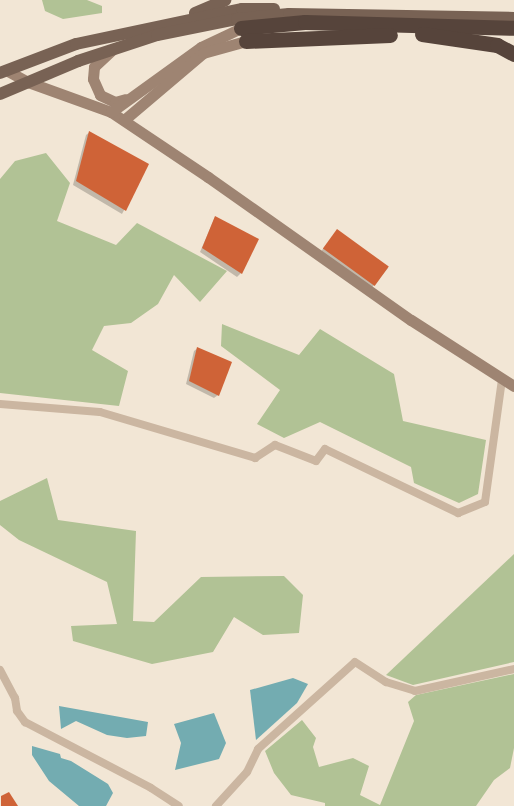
<!DOCTYPE html>
<style>
body{margin:0}
#map{position:relative;width:514px;height:806px;overflow:hidden;background:#f2e6d5;font-family:"PT Sans",sans-serif}
div>[style]{position:absolute}
[style*='--x']{left:calc(var(--x)*1px);top:calc(var(--y)*1px);width:calc(var(--w)*1px);rotate:calc(var(--a)*1deg)}
.green>*{inset:0;background:#b1c295}
.water>*{inset:0;background:#73acb1}
.shadow>*{inset:0;background:#0003}
.building>*{inset:0;background:#cf6337;transform-origin:0 0}
.minor>*{height:8px;margin:-4px;padding:0 4px;transform-origin:4px;border-radius:4px;background:#cbb6a1}
.secondary>*{height:11px;margin:-5.5px;padding:0 5.5px;transform-origin:5.5px;border-radius:5.5px;background:#9e8472}
.primary>*{height:12px;margin:-6px;padding:0 6px;transform-origin:6px;border-radius:6px;background:#786254}
.motorway>*{height:15px;margin:-7.5px;padding:0 7.5px;transform-origin:7.5px;border-radius:7.5px;background:#56443b}
span{translate:-50% -50%;white-space:nowrap;text-align:center;line-height:1.15;-webkit-text-stroke:5px #faf0e2;paint-order:stroke}
</style>
<div id="map">
<div class="green">
<div style="clip-path:polygon(42px 0,87px 0,102px 6px,102px 13px,63px 19px,45px 11px)"></div>
<div style="clip-path:polygon(46px 153px,70px 183px,57px 221px,116px 245px,137px 223px,227px 271px,200px 302px,174px 275px,158px 304px,131px 323px,104px 326px,92px 350px,128px 371px,119px 406px,0 393px,0 179px,15px 161px)"></div>
<div style="clip-path:polygon(222px 324px,299px 355px,320px 329px,394px 374px,403px 421px,486px 440px,478px 494px,459px 503px,414px 483px,411px 467px,320px 422px,284px 438px,257px 424px,280px 390px,221px 346px)"></div>
<div style="clip-path:polygon(47px 478px,58px 520px,136px 531px,133px 621px,154px 622px,201px 577px,284px 576px,303px 595px,299px 633px,263px 635px,234px 617px,213px 652px,152px 664px,73px 641px,71px 626px,117px 624px,107px 582px,19px 540px,0 525px,0 501px)"></div>
<div style="clip-path:polygon(514px 554px,514px 662px,413px 685px,386px 675px)"></div>
<div style="clip-path:polygon(514px 674px,514px 748px,510px 768px,494px 780px,476px 806px,325px 806px,325px 803px,291px 795px,274px 773px,265px 751px,302px 720px,316px 738px,313px 747px,319px 767px,353px 758px,369px 766px,360px 795px,380px 805px,414px 721px,408px 702px,416px 695px)"></div>
</div>
<div class="water">
<div style="clip-path:polygon(293px 678px,308px 684px,297px 703px,256px 740px,250px 690px)"></div>
<div style="clip-path:polygon(59px 706px,148px 722px,146px 736px,127px 738px,107px 735px,76px 721px,61px 729px)"></div>
<div style="clip-path:polygon(214px 713px,226px 743px,219px 759px,175px 770px,181px 743px,174px 724px)"></div>
<div style="clip-path:polygon(32px 746px,60px 754px,61px 758px,71px 761px,108px 784px,113px 793px,106px 806px,79px 806px,49px 781px,32px 755px)"></div>
</div>
<div class="shadow">
<div style="clip-path:polygon(90px 132px,148px 165px,122px 214px,73px 185px,86px 135px)"></div>
<div style="clip-path:polygon(215px 217px,241px 273px,237px 277px,200px 252px)"></div>
<div style="clip-path:polygon(333px 236px,388px 268px,370px 290px,319px 254px)"></div>
<div style="clip-path:polygon(198px 348px,218px 395px,214px 398px,186px 384px,194px 351px)"></div>
</div>
<div class="building">
<div style="clip-path:polygon(89px 131px,149px 164px,126px 211px,76px 181px)"></div>
<div style="clip-path:polygon(215px 216px,259px 239px,242px 274px,202px 248px)"></div>
<div style="left:337px;top:229px;width:64px;height:24px;rotate:36deg"></div>
<div style="clip-path:polygon(197px 347px,232px 362px,219px 396px,189px 381px)"></div>
<div style="clip-path:polygon(9px 792px,18px 806px,1px 806px,1px 796px)"></div>
</div>
<div class="minor">
<div style="--x:0;--y:404;--w:100;--a:4.6"></div>
<div style="--x:100;--y:412;--w:162;--a:16.5"></div>
<div style="--x:255;--y:458;--w:24;--a:-33"></div>
<div style="--x:275;--y:445;--w:44;--a:21.3"></div>
<div style="--x:316;--y:461;--w:15;--a:-53"></div>
<div style="--x:325;--y:449;--w:148;--a:25.7"></div>
<div style="--x:458;--y:513;--w:29;--a:-22"></div>
<div style="--x:485;--y:502;--w:123;--a:-82.1"></div>
<div style="--x:0;--y:670;--w:32;--a:62"></div>
<div style="--x:15;--y:698;--w:13;--a:81"></div>
<div style="--x:17;--y:711;--w:14;--a:54"></div>
<div style="--x:25;--y:722;--w:142;--a:27.6"></div>
<div style="--x:151;--y:788;--w:33;--a:33"></div>
<div style="--x:216;--y:806;--w:46;--a:-47.6"></div>
<div style="--x:247;--y:772;--w:25;--a:-64"></div>
<div style="--x:258;--y:749;--w:130;--a:-41.9"></div>
<div style="--x:355;--y:662;--w:37;--a:33"></div>
<div style="--x:386;--y:682;--w:30;--a:17"></div>
<div style="--x:415;--y:691;--w:101;--a:-12.5"></div>
</div>
<div class="secondary">
<div style="--x:113;--y:49;--w:26;--a:137"></div>
<div style="--x:94;--y:67;--w:12;--a:95"></div>
<div style="--x:93;--y:79;--w:17;--a:66"></div>
<div style="--x:100;--y:95;--w:17;--a:25"></div>
<div style="--x:115;--y:102;--w:11;--a:-15"></div>
<div style="--x:6;--y:70;--w:25;--a:29"></div>
<div style="--x:28;--y:82;--w:88;--a:19.9"></div>
<div style="--x:111;--y:112;--w:117;--a:33.8"></div>
<div style="--x:208;--y:177;--w:248;--a:35.2"></div>
<div style="--x:411;--y:320;--w:122;--a:32.7"></div>
<div style="--x:111;--y:112;--w:111;--a:-35.8"></div>
<div style="--x:201;--y:47;--w:44;--a:-25.4"></div>
<div style="--x:124;--y:120;--w:104;--a:-40.3"></div>
<div style="--x:203;--y:53;--w:45;--a:-15.6"></div>
</div>
<div class="primary">
<div style="--x:195;--y:13;--w:33;--a:-23"></div>
<div style="--x:0;--y:73;--w:81;--a:-20.9"></div>
<div style="--x:76;--y:44;--w:170;--a:-11.9"></div>
<div style="--x:242;--y:9;--w:32;--a:0"></div>
<div style="--x:0;--y:94;--w:85;--a:-22.9"></div>
<div style="--x:78;--y:61;--w:83;--a:-18.2"></div>
<div style="--x:157;--y:35;--w:82;--a:-11.3"></div>
<div style="--x:237;--y:19;--w:52;--a:-5.5"></div>
<div style="--x:289;--y:14;--w:225;--a:1"></div>
</div>
<div class="motorway">
<div style="--x:241;--y:28;--w:64;--a:-5.4"></div>
<div style="--x:305;--y:22;--w:209;--a:1.6"></div>
<div style="--x:422;--y:34;--w:76;--a:8.3"></div>
<div style="--x:497;--y:45;--w:19;--a:28"></div>
<div style="--x:246;--y:41;--w:144;--a:-2.4"></div>
</div>
</div>
